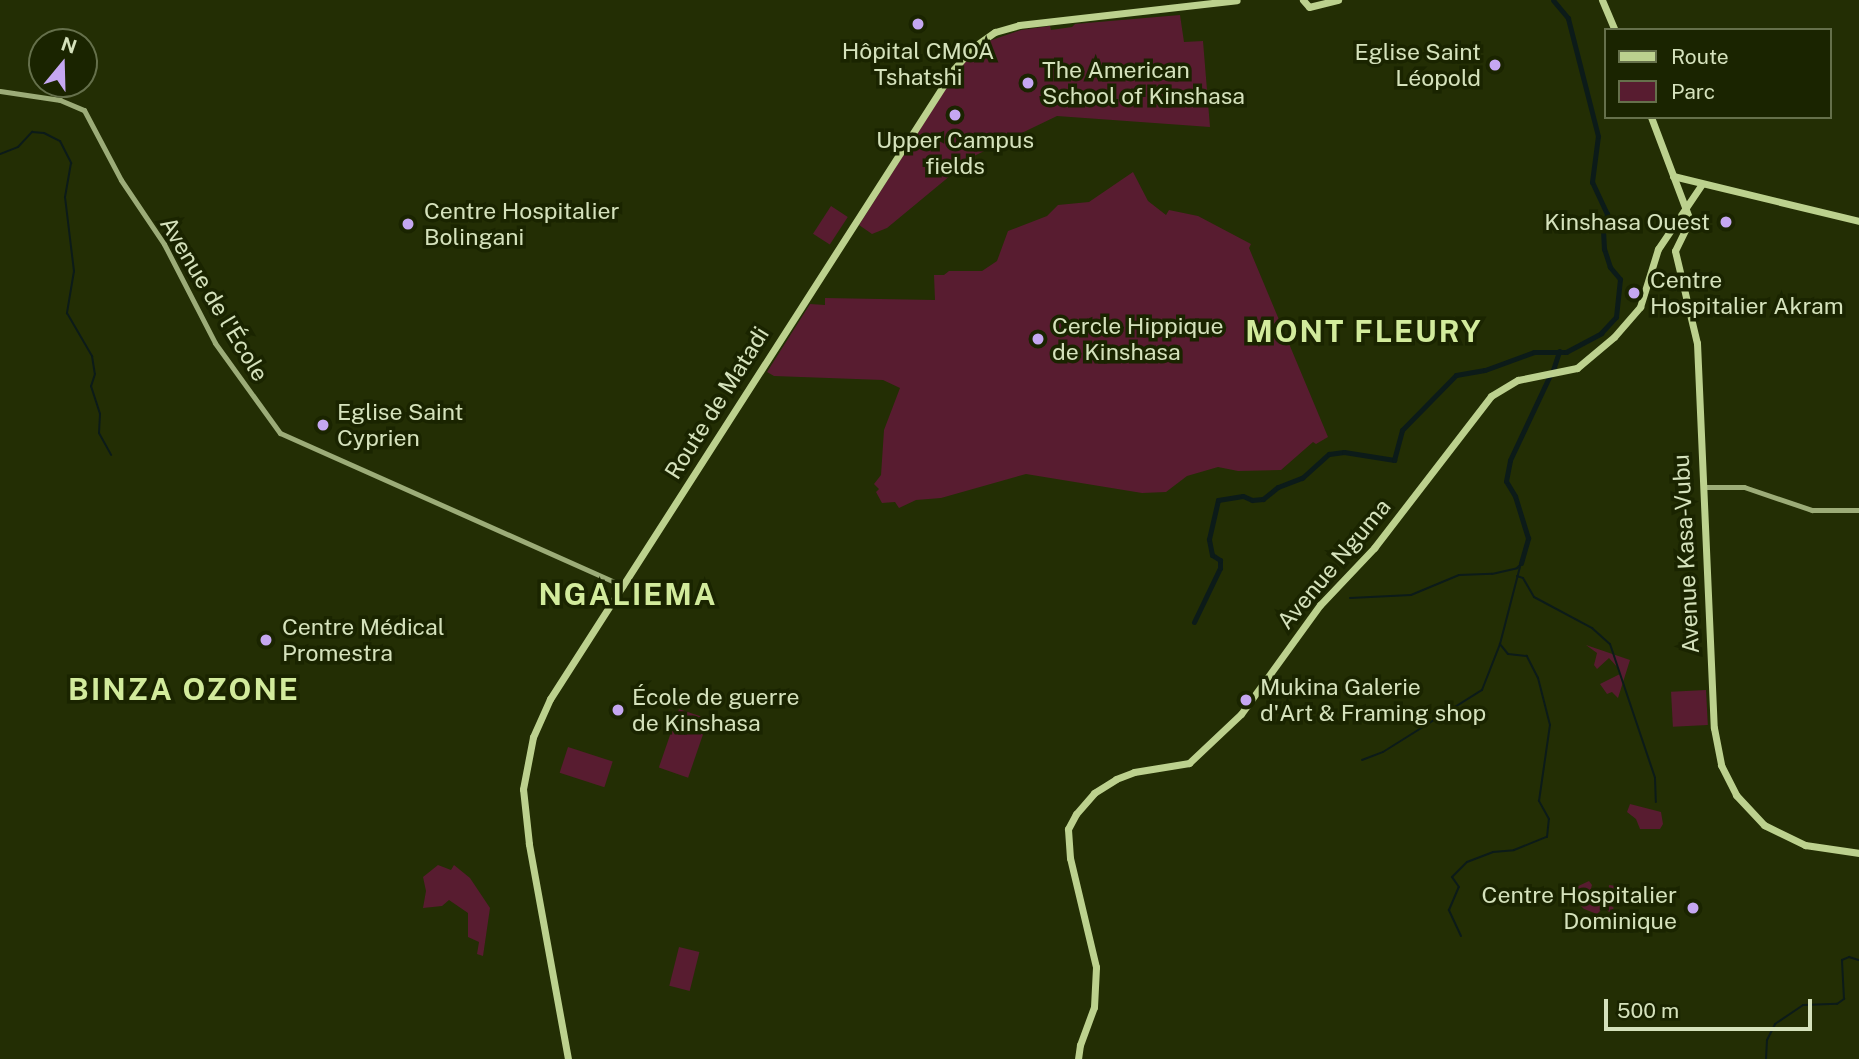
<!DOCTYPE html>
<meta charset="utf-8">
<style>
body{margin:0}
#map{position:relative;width:1859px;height:1059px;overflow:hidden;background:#232e04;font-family:"Public Sans",sans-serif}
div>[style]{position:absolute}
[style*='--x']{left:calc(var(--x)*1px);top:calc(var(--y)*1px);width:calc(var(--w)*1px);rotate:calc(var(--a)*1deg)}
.green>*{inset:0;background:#581c30;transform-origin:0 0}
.stream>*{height:2px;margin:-1px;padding:0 1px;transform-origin:1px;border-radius:1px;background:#0c1b19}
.river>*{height:5px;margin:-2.5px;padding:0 2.5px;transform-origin:2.5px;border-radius:2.5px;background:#0c1b19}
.secondary>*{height:5px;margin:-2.5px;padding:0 2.5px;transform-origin:2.5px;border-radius:2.5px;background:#9cac78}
.primary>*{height:7px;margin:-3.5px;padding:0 3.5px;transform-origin:3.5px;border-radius:3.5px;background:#bcd18e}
.dots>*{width:19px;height:19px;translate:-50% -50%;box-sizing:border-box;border:4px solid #1a2400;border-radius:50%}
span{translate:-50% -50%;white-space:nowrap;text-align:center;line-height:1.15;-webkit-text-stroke:7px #1a2400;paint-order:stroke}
.poi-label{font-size:23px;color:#d5e2bc}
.right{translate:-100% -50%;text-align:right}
.left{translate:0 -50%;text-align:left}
.street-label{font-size:23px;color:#d5e2bc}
.district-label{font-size:30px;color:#d2eb9c;font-weight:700;letter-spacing:2px}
.legend{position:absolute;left:1604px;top:28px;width:228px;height:91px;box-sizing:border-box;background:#1a2400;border:2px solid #65704b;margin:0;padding:9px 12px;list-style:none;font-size:21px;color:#d5e2bc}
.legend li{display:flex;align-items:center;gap:14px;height:35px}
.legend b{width:35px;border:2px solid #65704b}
.north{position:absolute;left:28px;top:28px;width:70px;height:70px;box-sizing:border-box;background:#1a2400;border:2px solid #65704b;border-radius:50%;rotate:19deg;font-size:19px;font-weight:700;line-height:28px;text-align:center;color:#d5e2bc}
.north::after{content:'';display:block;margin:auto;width:24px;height:32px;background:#c5a7f1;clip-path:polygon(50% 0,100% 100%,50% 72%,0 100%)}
.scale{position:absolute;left:1604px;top:999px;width:208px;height:32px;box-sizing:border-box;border:4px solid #d5e2bc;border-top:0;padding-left:9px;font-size:21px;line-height:24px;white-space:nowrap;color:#d5e2bc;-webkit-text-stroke:5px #1a2400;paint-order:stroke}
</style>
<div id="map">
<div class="green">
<div style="clip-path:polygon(1180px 15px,1184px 42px,1203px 41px,1210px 127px,1057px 116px,974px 156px,887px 228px,872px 234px,859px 225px,950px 82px,969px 57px,986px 42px,1021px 30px,1050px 26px,1051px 30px,1072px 27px,1075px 24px)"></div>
<div style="clip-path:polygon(1133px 172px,1148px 201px,1166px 215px,1169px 210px,1198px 216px,1251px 244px,1249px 248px,1328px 437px,1316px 444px,1313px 442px,1281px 470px,1238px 471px,1218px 467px,1187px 476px,1166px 492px,1142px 493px,1026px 474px,941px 498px,916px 500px,899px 508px,895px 502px,882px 503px,876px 492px,879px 489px,874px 484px,881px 475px,884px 430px,900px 388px,883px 380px,774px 376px,767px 372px,810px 304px,825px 305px,825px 298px,935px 300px,934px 275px,944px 275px,949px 271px,982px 271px,997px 261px,1008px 231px,1047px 216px,1058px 205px,1089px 202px)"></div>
<div style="left:831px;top:206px;width:20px;height:33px;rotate:33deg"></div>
<div style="clip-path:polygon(1586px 645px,1630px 660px,1618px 698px,1612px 692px,1607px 694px,1600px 684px,1620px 674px,1618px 668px,1609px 658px,1597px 669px,1594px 665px,1597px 653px)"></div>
<div style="left:1706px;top:690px;width:35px;height:35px;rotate:87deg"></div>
<div style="left:679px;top:709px;width:31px;height:62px;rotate:19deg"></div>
<div style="left:568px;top:747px;width:47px;height:27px;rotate:18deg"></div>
<div style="clip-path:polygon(1630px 804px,1661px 812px,1663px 824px,1660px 829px,1640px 829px,1636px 819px,1627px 812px)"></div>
<div style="clip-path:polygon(438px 865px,451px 870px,454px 865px,470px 878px,490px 908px,483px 956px,477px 954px,479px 942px,468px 937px,468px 913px,449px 900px,442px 906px,423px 908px,426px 891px,423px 877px)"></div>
<div style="clip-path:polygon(1589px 881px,1592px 885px,1590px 892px,1602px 896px,1603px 893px,1608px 895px,1609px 885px,1616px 886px,1614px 902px,1606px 902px,1614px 908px,1609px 912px,1604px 907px,1597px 914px,1584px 909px,1579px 904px,1581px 902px,1572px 889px)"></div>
<div style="left:679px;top:947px;width:21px;height:40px;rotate:14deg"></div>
</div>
<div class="stream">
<div style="--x:0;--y:154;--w:19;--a:-21"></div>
<div style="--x:18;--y:147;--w:21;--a:-47"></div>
<div style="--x:32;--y:132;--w:12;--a:5"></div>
<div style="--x:44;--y:133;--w:18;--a:27"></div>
<div style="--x:60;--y:141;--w:25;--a:63"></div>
<div style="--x:71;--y:163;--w:35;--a:100"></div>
<div style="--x:65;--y:197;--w:75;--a:83.1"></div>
<div style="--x:74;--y:271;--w:43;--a:99.5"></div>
<div style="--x:67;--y:313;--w:50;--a:59.8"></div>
<div style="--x:92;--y:356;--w:18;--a:81"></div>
<div style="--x:95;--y:374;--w:13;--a:108"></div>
<div style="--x:91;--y:386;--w:29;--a:72"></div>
<div style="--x:100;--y:414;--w:19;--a:93"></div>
<div style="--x:99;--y:433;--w:25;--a:61"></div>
<div style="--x:1517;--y:576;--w:6;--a:18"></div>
<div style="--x:1523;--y:578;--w:22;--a:60"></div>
<div style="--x:1534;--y:597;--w:66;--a:28.1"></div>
<div style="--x:1592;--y:628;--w:24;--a:42"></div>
<div style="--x:1610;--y:644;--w:141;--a:71.4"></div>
<div style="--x:1655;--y:778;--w:24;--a:88"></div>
<div style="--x:1350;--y:598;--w:61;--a:-2.8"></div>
<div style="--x:1411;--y:595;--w:52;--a:-22.6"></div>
<div style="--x:1459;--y:575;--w:33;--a:-2"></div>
<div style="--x:1492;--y:574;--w:26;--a:-13"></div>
<div style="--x:1517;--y:568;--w:6;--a:-45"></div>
<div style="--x:1362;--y:760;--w:22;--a:-21"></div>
<div style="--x:1383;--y:752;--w:117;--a:-32.1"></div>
<div style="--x:1482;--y:690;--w:49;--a:-68.6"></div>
<div style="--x:1500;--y:644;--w:84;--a:-75.5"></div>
<div style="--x:1461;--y:936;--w:29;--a:-115"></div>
<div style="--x:1449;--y:910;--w:25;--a:-67"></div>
<div style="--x:1459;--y:887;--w:12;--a:-125"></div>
<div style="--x:1452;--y:877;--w:21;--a:-45"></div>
<div style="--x:1467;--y:862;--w:28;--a:-21"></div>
<div style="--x:1493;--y:852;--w:21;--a:-5"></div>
<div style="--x:1514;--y:850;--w:35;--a:-22"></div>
<div style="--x:1547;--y:837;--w:18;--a:-84"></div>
<div style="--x:1549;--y:819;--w:21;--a:-119"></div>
<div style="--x:1539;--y:801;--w:77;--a:-81.8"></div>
<div style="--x:1550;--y:725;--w:49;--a:-104.3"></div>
<div style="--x:1538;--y:678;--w:25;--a:-117"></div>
<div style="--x:1527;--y:656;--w:19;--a:-174"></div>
<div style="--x:1508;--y:654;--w:13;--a:-129"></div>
<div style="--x:1766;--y:1059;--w:19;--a:-87"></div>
<div style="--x:1767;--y:1040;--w:18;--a:-63"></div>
<div style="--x:1775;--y:1024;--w:34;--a:-34"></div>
<div style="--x:1803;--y:1005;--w:34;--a:-2"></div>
<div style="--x:1837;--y:1004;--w:9;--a:-36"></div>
<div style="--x:1844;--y:999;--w:39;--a:-93"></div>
<div style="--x:1842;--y:960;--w:8;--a:-23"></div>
<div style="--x:1849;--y:957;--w:10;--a:17"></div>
</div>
<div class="river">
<div style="--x:1553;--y:370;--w:20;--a:-72"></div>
<div style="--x:1521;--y:563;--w:26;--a:-74"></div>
<div style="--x:1528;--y:538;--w:44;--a:-107.2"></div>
<div style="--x:1515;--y:496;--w:17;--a:-121"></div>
<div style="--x:1506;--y:481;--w:21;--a:-79"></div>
<div style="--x:1510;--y:460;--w:94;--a:-64.8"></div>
<div style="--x:1194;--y:622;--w:60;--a:-64.3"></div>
<div style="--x:1220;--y:568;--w:8;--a:-90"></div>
<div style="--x:1220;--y:560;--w:9;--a:-148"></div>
<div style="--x:1212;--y:555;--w:16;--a:-101"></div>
<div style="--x:1209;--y:539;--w:40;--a:-77"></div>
<div style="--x:1218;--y:500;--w:25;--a:-9"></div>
<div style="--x:1243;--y:496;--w:10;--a:24"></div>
<div style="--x:1252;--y:500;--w:11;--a:-5"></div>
<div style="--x:1263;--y:499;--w:19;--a:-39"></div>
<div style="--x:1278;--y:487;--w:26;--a:-21"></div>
<div style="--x:1302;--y:478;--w:36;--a:-42"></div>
<div style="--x:1329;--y:454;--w:15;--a:-8"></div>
<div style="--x:1344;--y:452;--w:51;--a:9.1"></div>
<div style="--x:1394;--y:460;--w:31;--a:-75"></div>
<div style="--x:1402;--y:430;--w:77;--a:-45.5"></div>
<div style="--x:1456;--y:375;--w:29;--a:-10"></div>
<div style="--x:1485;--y:370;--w:52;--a:-20.2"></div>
<div style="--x:1534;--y:352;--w:32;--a:0"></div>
<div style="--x:1566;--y:352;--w:40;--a:-28"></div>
<div style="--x:1601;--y:333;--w:22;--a:-47"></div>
<div style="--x:1616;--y:317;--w:38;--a:-84"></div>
<div style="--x:1620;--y:279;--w:16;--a:-130"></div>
<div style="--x:1610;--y:267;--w:19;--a:-108"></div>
<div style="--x:1604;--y:249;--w:21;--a:-93"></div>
<div style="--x:1603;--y:228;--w:15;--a:-74"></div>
<div style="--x:1607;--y:214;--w:35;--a:-115"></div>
<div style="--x:1592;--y:182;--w:46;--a:-82.6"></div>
<div style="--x:1598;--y:136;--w:122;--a:-104.3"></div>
<div style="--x:1568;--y:18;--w:23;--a:-130"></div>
</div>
<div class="secondary">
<div style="--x:0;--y:91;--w:61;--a:8.5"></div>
<div style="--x:60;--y:100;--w:26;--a:23"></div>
<div style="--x:84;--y:110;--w:79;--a:62.1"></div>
<div style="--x:121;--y:180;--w:77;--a:56.1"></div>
<div style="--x:164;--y:244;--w:111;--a:62.7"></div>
<div style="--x:215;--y:343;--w:111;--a:54.2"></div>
<div style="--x:280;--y:433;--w:376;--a:24"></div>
<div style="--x:1703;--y:487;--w:41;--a:0"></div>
<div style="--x:1744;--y:487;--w:72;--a:18.7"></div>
<div style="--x:1812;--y:510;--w:47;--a:0"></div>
</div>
<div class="primary">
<div style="--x:1303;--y:0;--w:9;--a:49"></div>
<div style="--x:1309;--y:7;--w:30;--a:-14"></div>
<div style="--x:1602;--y:0;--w:33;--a:67"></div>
<div style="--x:1651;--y:117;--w:110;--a:69.3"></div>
<div style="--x:1690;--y:220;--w:34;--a:116"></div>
<div style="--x:1675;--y:251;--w:95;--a:76.6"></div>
<div style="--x:1697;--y:343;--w:385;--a:87.5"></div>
<div style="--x:1714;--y:728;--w:38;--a:79"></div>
<div style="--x:1721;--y:765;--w:34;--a:63"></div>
<div style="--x:1736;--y:795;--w:41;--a:47"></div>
<div style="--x:1764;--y:825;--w:46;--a:26"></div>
<div style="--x:1805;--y:845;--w:55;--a:8.4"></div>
<div style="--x:1673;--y:176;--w:191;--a:13.6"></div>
<div style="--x:568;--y:1059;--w:219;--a:-100.3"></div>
<div style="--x:529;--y:844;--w:55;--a:-96.2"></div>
<div style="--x:523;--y:789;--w:53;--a:-79.1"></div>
<div style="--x:533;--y:737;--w:42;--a:-65.9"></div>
<div style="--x:550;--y:699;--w:748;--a:-57.33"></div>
<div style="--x:954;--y:69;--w:28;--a:-49"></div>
<div style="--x:972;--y:48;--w:28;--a:-35"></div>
<div style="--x:995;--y:32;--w:25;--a:-16"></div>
<div style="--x:1019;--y:25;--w:219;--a:-6.5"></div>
<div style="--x:1078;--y:1059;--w:14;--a:-82"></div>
<div style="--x:1080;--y:1045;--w:40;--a:-69.8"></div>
<div style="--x:1094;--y:1007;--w:40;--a:-87.1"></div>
<div style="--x:1096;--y:967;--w:112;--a:-103.4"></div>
<div style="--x:1070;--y:858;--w:29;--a:-94"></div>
<div style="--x:1068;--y:829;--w:17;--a:-62"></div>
<div style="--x:1076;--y:814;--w:28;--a:-49"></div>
<div style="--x:1094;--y:793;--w:26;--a:-32"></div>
<div style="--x:1116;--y:779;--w:19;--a:-21"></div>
<div style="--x:1134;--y:772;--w:56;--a:-9.3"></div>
<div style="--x:1189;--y:763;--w:71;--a:-43.3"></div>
<div style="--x:1241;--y:714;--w:135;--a:-54.1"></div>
<div style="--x:1320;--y:605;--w:79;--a:-46.5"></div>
<div style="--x:1374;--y:548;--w:192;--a:-52.4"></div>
<div style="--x:1491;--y:396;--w:31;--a:-31"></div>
<div style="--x:1518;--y:380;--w:60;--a:-11.5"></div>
<div style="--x:1577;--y:368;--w:48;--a:-40"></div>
<div style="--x:1614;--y:337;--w:40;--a:-49"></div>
<div style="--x:1640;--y:307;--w:61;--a:-72.8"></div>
<div style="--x:1658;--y:249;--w:78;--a:-55.9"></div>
</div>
<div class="dots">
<div style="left:918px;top:24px;background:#c5a7f1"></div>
<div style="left:1495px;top:65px;background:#c5a7f1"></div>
<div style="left:1028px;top:83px;background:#c5a7f1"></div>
<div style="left:955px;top:115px;background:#c5a7f1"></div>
<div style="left:1726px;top:222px;background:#c5a7f1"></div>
<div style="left:408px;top:224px;background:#c5a7f1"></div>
<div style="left:1634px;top:293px;background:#c5a7f1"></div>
<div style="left:1038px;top:339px;background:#c5a7f1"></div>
<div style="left:323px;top:425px;background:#c5a7f1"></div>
<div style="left:266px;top:640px;background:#c5a7f1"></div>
<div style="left:1246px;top:700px;background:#c5a7f1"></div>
<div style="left:618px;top:710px;background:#c5a7f1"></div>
<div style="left:1693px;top:908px;background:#c5a7f1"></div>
</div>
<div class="poi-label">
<span style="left:918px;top:64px">Hôpital CMOA<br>Tshatshi</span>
<span class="right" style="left:1481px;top:65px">Eglise Saint<br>Léopold</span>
<span class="left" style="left:1042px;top:83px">The American<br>School of Kinshasa</span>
<span style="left:955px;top:153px">Upper Campus<br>fields</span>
<span class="left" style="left:424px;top:224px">Centre Hospitalier<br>Bolingani</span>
<span class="right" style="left:1710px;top:222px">Kinshasa Ouest</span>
<span class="left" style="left:1650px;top:293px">Centre<br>Hospitalier Akram</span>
<span class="left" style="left:1052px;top:339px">Cercle Hippique<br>de Kinshasa</span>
<span class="left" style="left:337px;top:425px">Eglise Saint<br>Cyprien</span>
<span class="left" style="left:282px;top:640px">Centre Médical<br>Promestra</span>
<span class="left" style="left:1260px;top:700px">Mukina Galerie<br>d'Art &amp; Framing shop</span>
<span class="left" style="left:632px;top:710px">École de guerre<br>de Kinshasa</span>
<span class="right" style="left:1677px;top:908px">Centre Hospitalier<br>Dominique</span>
</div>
<div class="street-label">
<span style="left:214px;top:299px;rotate:59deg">Avenue de l'École</span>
<span style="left:717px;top:403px;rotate:-58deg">Route de Matadi</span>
<span style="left:1686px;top:554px;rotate:-93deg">Avenue Kasa-Vubu</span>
<span style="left:1334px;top:564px;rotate:-50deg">Avenue Nguma</span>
</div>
<div class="district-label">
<span style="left:1364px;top:331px">MONT FLEURY</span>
<span style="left:628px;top:594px">NGALIEMA</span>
<span style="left:184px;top:689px">BINZA OZONE</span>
</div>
<ul class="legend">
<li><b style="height:9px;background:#bcd18e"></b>Route</li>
<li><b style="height:19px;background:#581c30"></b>Parc</li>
</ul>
<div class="north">N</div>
<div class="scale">500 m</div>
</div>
